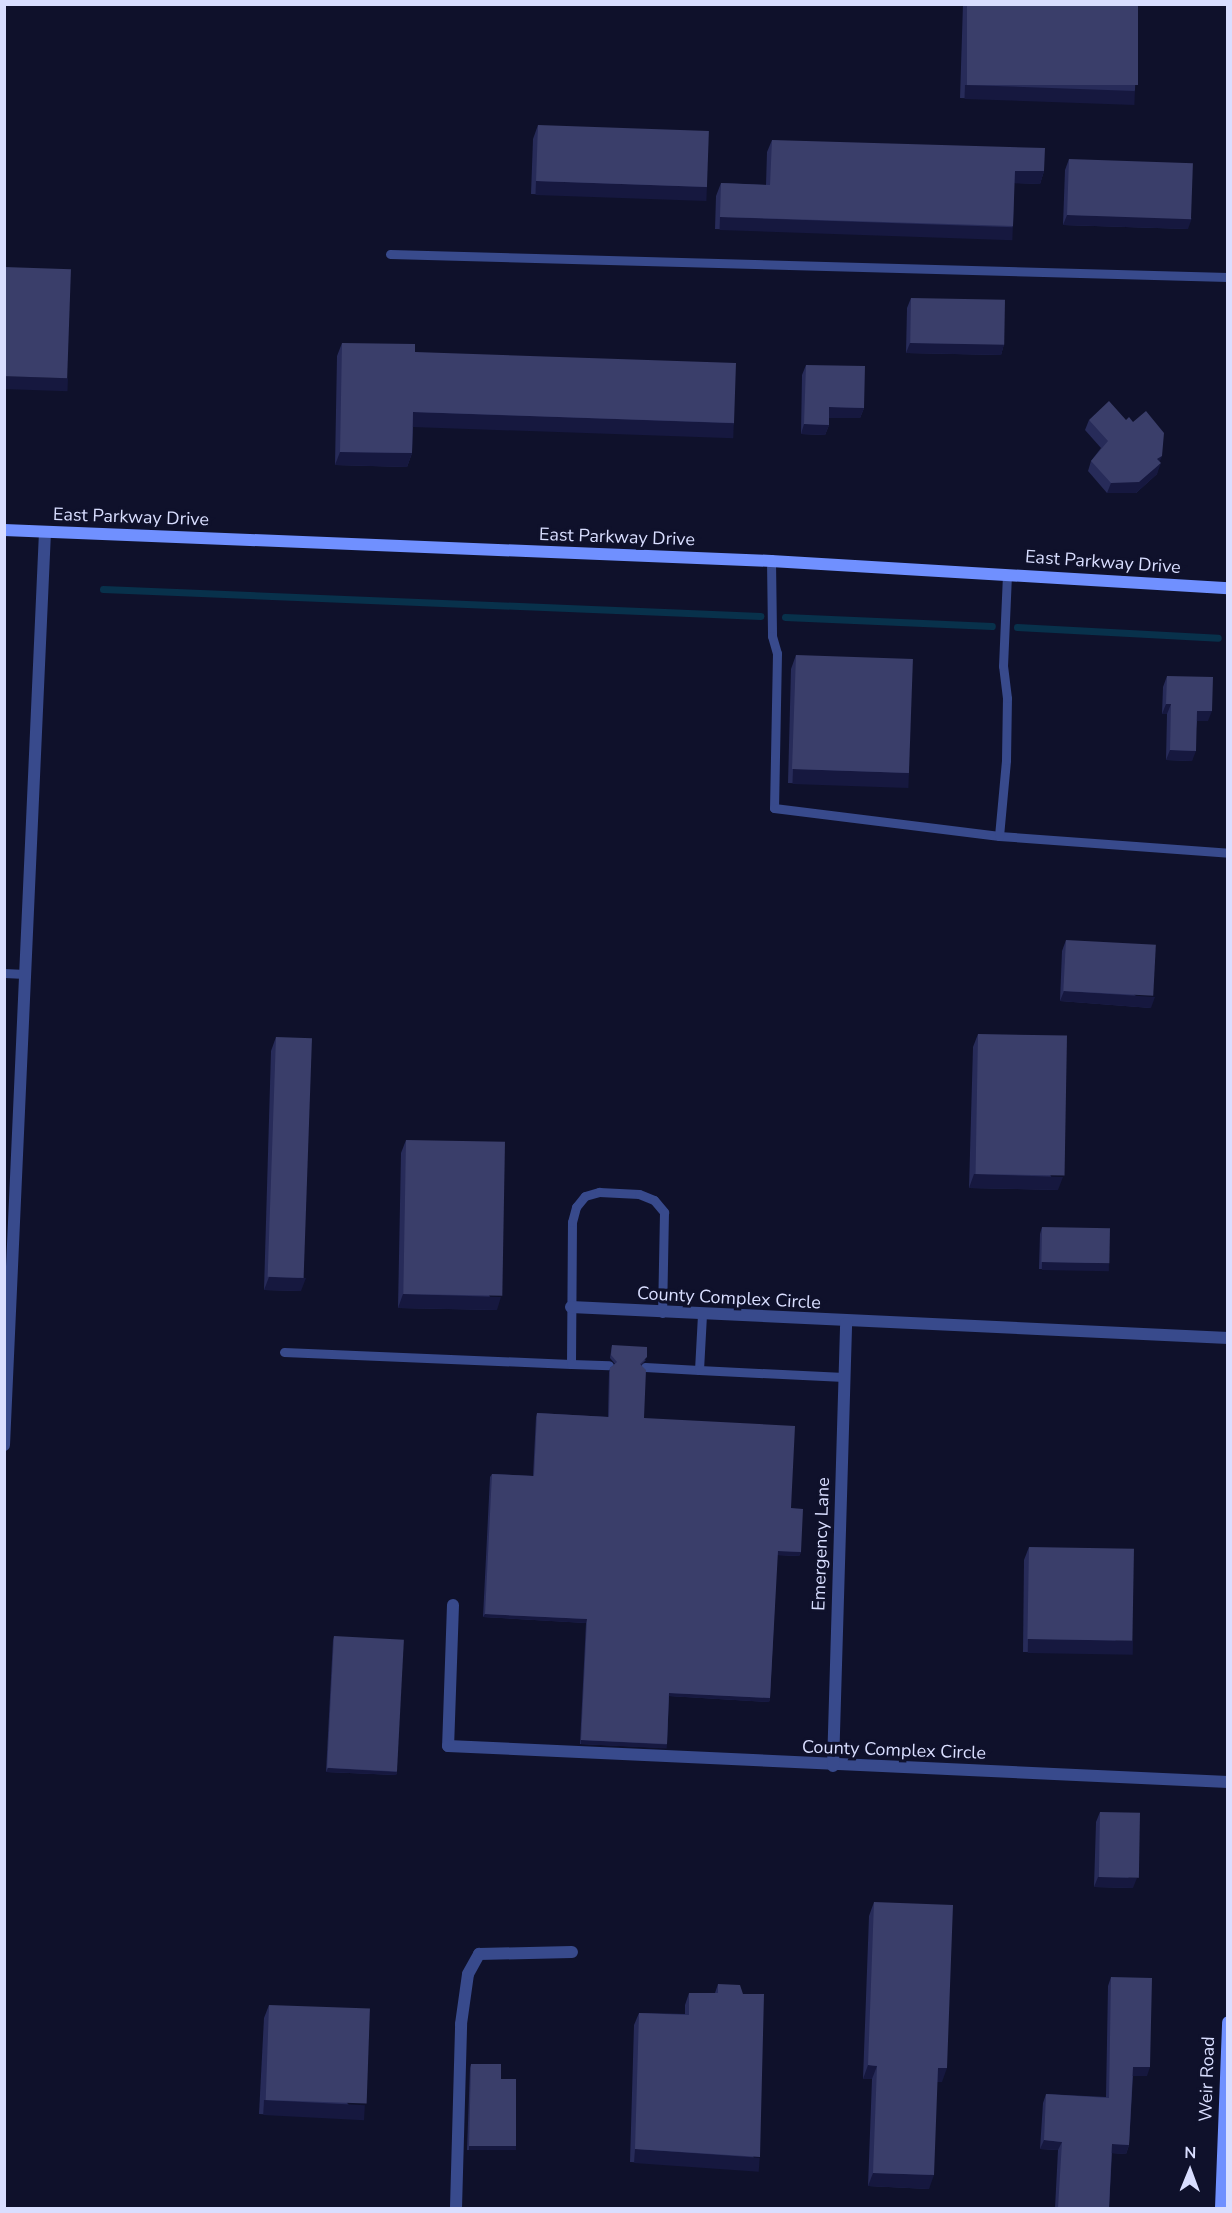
<!DOCTYPE html>
<style>
body{margin:0}
#map{position:relative;width:1232px;height:2213px;overflow:hidden;background:#0f112b;font-family:"Nunito Sans",sans-serif}
div>[style]{position:absolute}
[style*='--x']{left:calc(var(--x)*1px);top:calc(var(--y)*1px);width:calc(var(--w)*1px);rotate:calc(var(--a)*1deg)}
.stream>*{height:7px;margin:-3.5px;padding:0 3.5px;transform-origin:3.5px;border-radius:3.5px;background:#08314b}
.service>*{height:9px;margin:-4.5px;padding:0 4.5px;transform-origin:4.5px;border-radius:4.5px;background:#384a8c}
.minor>*{height:12px;margin:-6px;padding:0 6px;transform-origin:6px;border-radius:6px;background:#384a8c}
.secondary>*{height:12px;margin:-6px;padding:0 6px;transform-origin:6px;border-radius:6px;background:#7090ff}
.wall>*{inset:0;background:#272b59}
.shaded-wall>*{inset:0;background:#16183f;transform-origin:0 0}
.building>*{inset:0;background:#3a3e6a;transform-origin:0 0}
span{translate:-50% -50%;white-space:nowrap;text-align:center;line-height:1.15;-webkit-text-stroke:6px #0f112b;paint-order:stroke}
.street-label{font-size:18px;color:#d9deff}
.frame{position:absolute;inset:0;border:6px solid #d9deff;pointer-events:none}
.north{position:absolute;left:1160px;top:2141px;width:60px;height:60px;-webkit-text-stroke:4px #0f112b;paint-order:stroke;rotate:1deg;font-size:16px;font-weight:700;line-height:24px;text-align:center;color:#d9deff}
.north::after{content:'';display:block;margin:auto;width:21px;height:27px;background:#d9deff;clip-path:polygon(50% 0,100% 100%,50% 72%,0 100%)}
</style>
<div id="map">
<div class="stream">
<div style="--x:103;--y:589;--w:658;--a:2.35"></div>
<div style="--x:785;--y:617;--w:207;--a:2.5"></div>
<div style="--x:1017;--y:627;--w:201;--a:3.1"></div>
</div>
<div class="service">
<div style="--x:390;--y:254;--w:838;--a:1.57"></div>
<div style="--x:771;--y:561;--w:75;--a:89.2"></div>
<div style="--x:772;--y:636;--w:18;--a:74"></div>
<div style="--x:777;--y:653;--w:155;--a:91.1"></div>
<div style="--x:774;--y:808;--w:227;--a:7.1"></div>
<div style="--x:999;--y:836;--w:230;--a:4.2"></div>
<div style="--x:999;--y:836;--w:76;--a:-84.7"></div>
<div style="--x:1006;--y:760;--w:62;--a:-89.1"></div>
<div style="--x:1007;--y:698;--w:32;--a:-97"></div>
<div style="--x:1003;--y:666;--w:92;--a:-87.5"></div>
<div style="--x:4;--y:973;--w:21;--a:3"></div>
<div style="--x:284;--y:1352;--w:287;--a:2.4"></div>
<div style="--x:571;--y:1364;--w:142;--a:-89.6"></div>
<div style="--x:572;--y:1222;--w:16;--a:-75"></div>
<div style="--x:576;--y:1207;--w:14;--a:-51"></div>
<div style="--x:585;--y:1196;--w:15;--a:-16"></div>
<div style="--x:599;--y:1192;--w:40;--a:2.9"></div>
<div style="--x:639;--y:1194;--w:16;--a:22"></div>
<div style="--x:654;--y:1200;--w:16;--a:50"></div>
<div style="--x:664;--y:1212;--w:101;--a:91.1"></div>
<div style="--x:571;--y:1364;--w:38;--a:2"></div>
<div style="--x:645;--y:1367;--w:54;--a:3.2"></div>
<div style="--x:699;--y:1370;--w:55;--a:-86.9"></div>
<div style="--x:699;--y:1370;--w:145;--a:2.8"></div>
</div>
<div class="minor">
<div style="--x:571;--y:1307;--w:658;--a:2.7"></div>
<div style="--x:4;--y:1445;--w:914;--a:-87.43"></div>
<div style="--x:453;--y:1605;--w:141;--a:92"></div>
<div style="--x:448;--y:1746;--w:781;--a:2.64"></div>
<div style="--x:833;--y:1766;--w:443;--a:-88.3"></div>
<div style="--x:456;--y:2208;--w:184;--a:-88.4"></div>
<div style="--x:461;--y:2024;--w:50;--a:-82"></div>
<div style="--x:468;--y:1974;--w:23;--a:-61"></div>
<div style="--x:479;--y:1954;--w:93;--a:-1.2"></div>
</div>
<div class="secondary">
<div style="--x:4;--y:530;--w:768;--a:2.31"></div>
<div style="--x:771;--y:561;--w:458;--a:3.4"></div>
<div style="--x:1221;--y:2208;--w:186;--a:-87.8"></div>
</div>
<div class="wall">
<div style="clip-path:polygon(963px 4px,1138px 4px,1135px 90px,1130px 104px,960px 98px)"></div>
<div style="clip-path:polygon(538px 125px,707px 186px,702px 200px,531px 194px,533px 139px)"></div>
<div style="clip-path:polygon(772px 140px,1044px 171px,1040px 184px,1014px 183px,1013px 226px,1008px 238px,715px 229px,716px 196px,721px 183px,766px 185px,767px 152px)"></div>
<div style="clip-path:polygon(1069px 159px,1188px 229px,1063px 225px,1065px 170px)"></div>
<div style="clip-path:polygon(911px 298px,1004px 344px,1001px 355px,906px 353px,907px 308px)"></div>
<div style="clip-path:polygon(342px 343px,415px 352px,734px 423px,729px 436px,413px 426px,412px 453px,407px 467px,335px 465px,337px 356px)"></div>
<div style="clip-path:polygon(806px 365px,864px 408px,860px 418px,829px 418px,829px 425px,825px 435px,801px 434px,802px 375px)"></div>
<div style="clip-path:polygon(1089px 420px,1159px 462px,1157px 474px,1136px 493px,1107px 493px,1088px 471px,1091px 461px,1101px 448px,1085px 430px)"></div>
<div style="clip-path:polygon(796px 655px,909px 773px,904px 787px,788px 783px,791px 669px)"></div>
<div style="clip-path:polygon(1167px 676px,1208px 721px,1197px 721px,1192px 761px,1166px 760px,1167px 714px,1162px 714px,1163px 687px)"></div>
<div style="clip-path:polygon(1066px 940px,1151px 1008px,1060px 1001px,1062px 951px)"></div>
<div style="clip-path:polygon(978px 1034px,1058px 1190px,969px 1188px,973px 1047px)"></div>
<div style="clip-path:polygon(276px 1037px,301px 1291px,264px 1290px,271px 1051px)"></div>
<div style="clip-path:polygon(406px 1140px,497px 1310px,398px 1308px,401px 1153px)"></div>
<div style="clip-path:polygon(1042px 1227px,1107px 1270px,1039px 1269px,1040px 1234px)"></div>
<div style="clip-path:polygon(612px 1345px,646px 1360px,641px 1365px,644px 1418px,791px 1508px,801px 1552px,799px 1556px,777px 1555px,770px 1698px,769px 1702px,669px 1696px,667px 1744px,665px 1748px,580px 1744px,586px 1623px,483px 1617px,490px 1477px,492px 1474px,533px 1476px,536px 1417px,537px 1413px,608px 1417px,609px 1372px,610px 1368px,615px 1364px,610px 1358px)"></div>
<div style="clip-path:polygon(1029px 1547px,1128px 1654px,1023px 1652px,1024px 1560px)"></div>
<div style="clip-path:polygon(334px 1636px,397px 1772px,396px 1775px,326px 1772px,333px 1640px)"></div>
<div style="clip-path:polygon(1100px 1812px,1133px 1888px,1094px 1887px,1096px 1822px)"></div>
<div style="clip-path:polygon(874px 1902px,942px 2082px,937px 2082px,929px 2189px,868px 2186px,872px 2079px,863px 2079px,869px 1916px)"></div>
<div style="clip-path:polygon(1111px 1977px,1147px 2076px,1133px 2076px,1129px 2145px,1126px 2154px,1112px 2153px,1109px 2208px,1055px 2208px,1058px 2150px,1040px 2149px,1043px 2103px,1046px 2094px,1106px 2097px,1108px 1986px)"></div>
<div style="clip-path:polygon(718px 1984px,756px 2169px,630px 2162px,634px 2025px,639px 2013px,685px 2014px,685px 2005px,689px 1993px,715px 1993px)"></div>
<div style="clip-path:polygon(269px 2005px,360px 2119px,259px 2114px,264px 2018px)"></div>
<div style="clip-path:polygon(471px 2064px,501px 2079px,516px 2146px,515px 2150px,467px 2150px,470px 2068px)"></div>
</div>
<div class="shaded-wall">
<div style="left:965px;top:85px;width:170px;height:14px;rotate:2deg"></div>
<div style="clip-path:polygon(1015px 171px,1044px 171px,1040px 184px,1010px 183px)"></div>
<div style="left:536px;top:181px;width:171px;height:14px;rotate:2deg"></div>
<div style="clip-path:polygon(1067px 215px,1192px 218px,1188px 229px,1063px 225px)"></div>
<div style="left:720px;top:217px;width:293px;height:13px;rotate:2deg"></div>
<div style="clip-path:polygon(910px 343px,1004px 344px,1001px 355px,906px 353px)"></div>
<div style="left:4px;top:376px;width:64px;height:13px;rotate:2deg"></div>
<div style="clip-path:polygon(829px 407px,864px 408px,860px 418px,825px 418px)"></div>
<div style="left:413px;top:412px;width:321px;height:15px;rotate:2deg"></div>
<div style="clip-path:polygon(804px 424px,829px 425px,825px 435px,801px 434px)"></div>
<div style="clip-path:polygon(340px 452px,412px 453px,407px 467px,335px 465px)"></div>
<div style="clip-path:polygon(1162px 456px,1158px 466px,1161px 463px,1157px 474px,1136px 493px,1107px 493px,1111px 483px,1157px 459px)"></div>
<div style="clip-path:polygon(1166px 704px,1171px 704px,1167px 714px,1162px 714px)"></div>
<div style="clip-path:polygon(1197px 711px,1212px 711px,1208px 721px,1193px 721px)"></div>
<div style="clip-path:polygon(1170px 750px,1196px 751px,1192px 761px,1166px 760px)"></div>
<div style="left:793px;top:769px;width:116px;height:15px;rotate:2deg"></div>
<div style="clip-path:polygon(1064px 991px,1155px 997px,1151px 1008px,1060px 1001px)"></div>
<div style="clip-path:polygon(974px 1174px,1063px 1177px,1058px 1190px,969px 1188px)"></div>
<div style="left:1042px;top:1262px;width:67px;height:8px;rotate:1deg"></div>
<div style="clip-path:polygon(269px 1277px,306px 1278px,301px 1291px,264px 1290px)"></div>
<div style="clip-path:polygon(403px 1294px,501px 1297px,497px 1310px,398px 1308px)"></div>
<div style="clip-path:polygon(778px 1551px,801px 1552px,799px 1556px,776px 1555px)"></div>
<div style="clip-path:polygon(485px 1614px,587px 1619px,586px 1623px,483px 1617px)"></div>
<div style="left:1028px;top:1639px;width:105px;height:14px;rotate:1deg"></div>
<div style="clip-path:polygon(669px 1693px,770px 1698px,769px 1702px,668px 1696px)"></div>
<div style="left:581px;top:1740px;width:86px;height:4px;rotate:3deg"></div>
<div style="clip-path:polygon(328px 1768px,397px 1772px,396px 1775px,326px 1772px)"></div>
<div style="clip-path:polygon(1098px 1877px,1137px 1878px,1133px 1888px,1094px 1887px)"></div>
<div style="clip-path:polygon(868px 2065px,877px 2066px,872px 2079px,863px 2079px)"></div>
<div style="clip-path:polygon(1133px 2067px,1150px 2067px,1147px 2076px,1130px 2076px)"></div>
<div style="clip-path:polygon(938px 2068px,947px 2068px,942px 2082px,933px 2082px)"></div>
<div style="left:264px;top:2100px;width:101px;height:15px;rotate:3deg"></div>
<div style="clip-path:polygon(1044px 2140px,1062px 2142px,1058px 2150px,1040px 2149px)"></div>
<div style="clip-path:polygon(1112px 2144px,1129px 2145px,1126px 2154px,1109px 2153px)"></div>
<div style="left:469px;top:2146px;width:47px;height:4px"></div>
<div style="left:635px;top:2149px;width:125px;height:14px;rotate:4deg"></div>
<div style="clip-path:polygon(873px 2173px,934px 2175px,929px 2189px,868px 2186px)"></div>
</div>
<div class="building">
<div style="left:967px;top:4px;width:171px;height:81px"></div>
<div style="left:538px;top:125px;width:171px;height:56px;rotate:2deg"></div>
<div style="clip-path:polygon(772px 140px,1045px 148px,1044px 171px,1015px 171px,1013px 226px,720px 217px,721px 183px,770px 185px)"></div>
<div style="left:1069px;top:159px;width:124px;height:56px;rotate:2deg"></div>
<div style="left:4px;top:267px;width:67px;height:109px;rotate:2deg"></div>
<div style="left:911px;top:298px;width:94px;height:45px;rotate:1deg"></div>
<div style="clip-path:polygon(342px 343px,415px 344px,415px 352px,736px 363px,734px 423px,413px 412px,412px 453px,340px 452px)"></div>
<div style="clip-path:polygon(806px 365px,865px 366px,864px 408px,829px 407px,829px 425px,804px 424px)"></div>
<div style="clip-path:polygon(1109px 401px,1126px 420px,1129px 417px,1133px 422px,1146px 411px,1164px 433px,1162px 456px,1157px 459px,1161px 463px,1139px 482px,1111px 483px,1091px 461px,1108px 441px,1089px 420px)"></div>
<div style="left:796px;top:655px;width:117px;height:114px;rotate:2deg"></div>
<div style="clip-path:polygon(1167px 676px,1213px 677px,1212px 711px,1197px 711px,1196px 751px,1170px 750px,1171px 704px,1166px 704px)"></div>
<div style="left:1066px;top:940px;width:90px;height:51px;rotate:3deg"></div>
<div style="left:978px;top:1034px;width:89px;height:140px;rotate:1deg"></div>
<div style="left:276px;top:1037px;width:36px;height:240px;rotate:2deg"></div>
<div style="left:406px;top:1140px;width:99px;height:154px;rotate:1deg"></div>
<div style="left:1042px;top:1227px;width:68px;height:35px;rotate:1deg"></div>
<div style="clip-path:polygon(612px 1345px,647px 1347px,647px 1357px,640px 1364px,646px 1370px,644px 1418px,795px 1426px,791px 1508px,803px 1509px,801px 1552px,778px 1551px,770px 1698px,669px 1693px,667px 1744px,581px 1740px,587px 1619px,485px 1614px,492px 1474px,534px 1476px,537px 1413px,609px 1417px,610px 1368px,617px 1362px,611px 1355px)"></div>
<div style="left:1029px;top:1547px;width:105px;height:92px;rotate:1deg"></div>
<div style="left:334px;top:1636px;width:70px;height:132px;rotate:3deg"></div>
<div style="left:1100px;top:1812px;width:40px;height:65px;rotate:1deg"></div>
<div style="clip-path:polygon(874px 1902px,953px 1905px,947px 2068px,938px 2068px,934px 2175px,873px 2173px,877px 2066px,868px 2065px)"></div>
<div style="clip-path:polygon(1111px 1977px,1152px 1978px,1150px 2067px,1133px 2067px,1129px 2145px,1112px 2144px,1109px 2208px,1058px 2208px,1062px 2142px,1044px 2140px,1046px 2094px,1109px 2098px)"></div>
<div style="clip-path:polygon(718px 1984px,740px 1985px,743px 1994px,764px 1994px,760px 2157px,635px 2149px,639px 2013px,689px 2015px,689px 1993px,718px 1993px)"></div>
<div style="left:269px;top:2005px;width:101px;height:95px;rotate:2deg"></div>
<div style="clip-path:polygon(471px 2064px,501px 2064px,501px 2079px,516px 2079px,516px 2146px,469px 2146px)"></div>
</div>
<div class="street-label">
<span style="left:131px;top:517px;rotate:2deg">East Parkway Drive</span>
<span style="left:617px;top:537px;rotate:2deg">East Parkway Drive</span>
<span style="left:1103px;top:562px;rotate:4deg">East Parkway Drive</span>
<span style="left:729px;top:1298px;rotate:3deg">County Complex Circle</span>
<span style="left:821px;top:1544px;rotate:-88deg">Emergency Lane</span>
<span style="left:894px;top:1750px;rotate:2deg">County Complex Circle</span>
<span style="left:1207px;top:2079px;rotate:-88deg">Weir Road</span>
</div>
<div class="frame"></div>
<div class="north">N</div>
</div>
